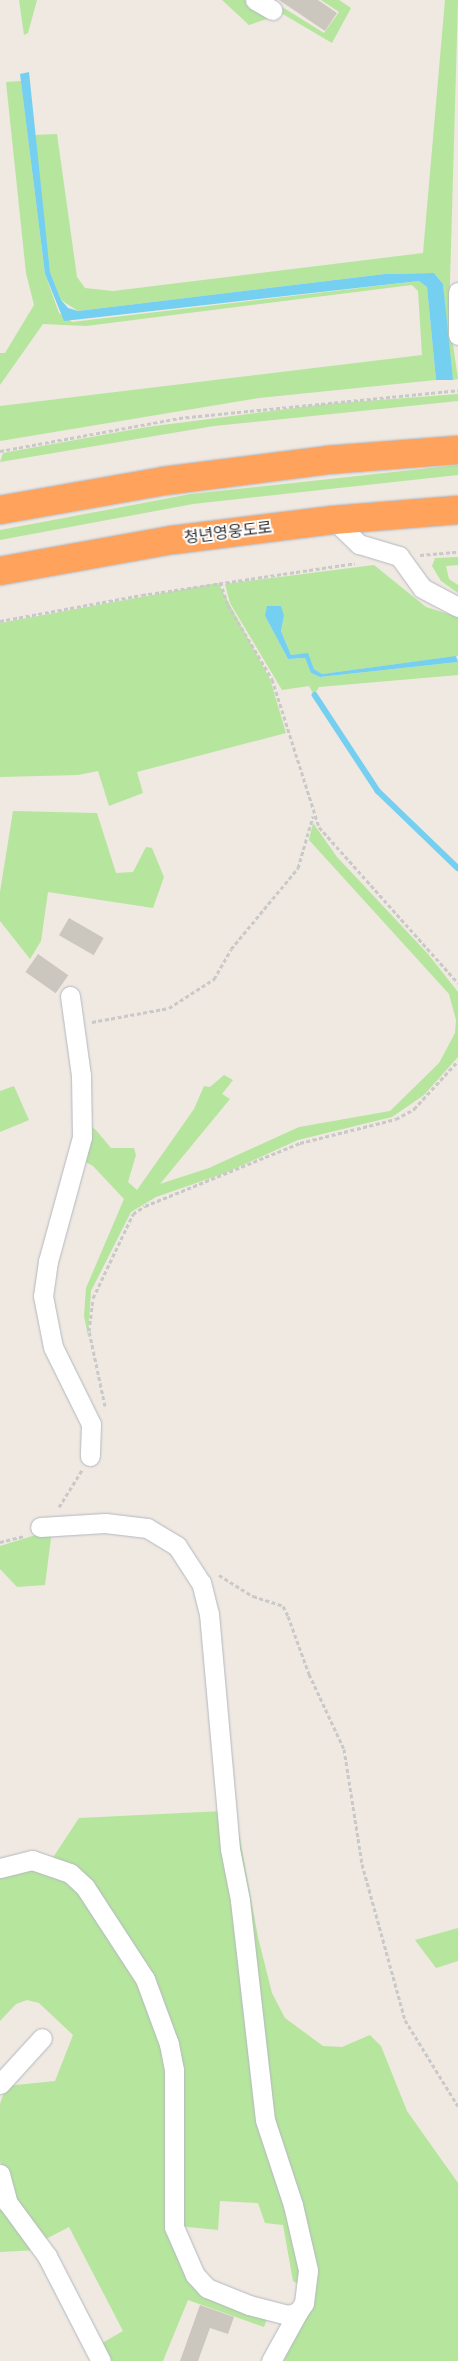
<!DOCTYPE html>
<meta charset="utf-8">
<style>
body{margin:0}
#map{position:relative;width:458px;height:2361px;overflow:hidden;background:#efe9e1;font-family:Cabin,"Noto Sans KR",sans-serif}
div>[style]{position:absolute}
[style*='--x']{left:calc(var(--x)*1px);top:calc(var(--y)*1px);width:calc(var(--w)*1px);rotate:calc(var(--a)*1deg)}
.green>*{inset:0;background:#b6e59e}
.water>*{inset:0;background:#75cff0}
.stream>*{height:5.5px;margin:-2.75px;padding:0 2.75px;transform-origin:2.75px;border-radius:2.75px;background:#75cff0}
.building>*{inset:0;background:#cbc7bf;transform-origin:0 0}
.path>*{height:3px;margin-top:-1.5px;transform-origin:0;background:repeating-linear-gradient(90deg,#c9c9c9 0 4px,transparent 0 6.5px)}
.roads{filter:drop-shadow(0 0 1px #b4b7c1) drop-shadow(0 0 1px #b4b7c1)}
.minor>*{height:19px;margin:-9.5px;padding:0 9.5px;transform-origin:9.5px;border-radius:9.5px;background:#fff}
.highway>*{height:28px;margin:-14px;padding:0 14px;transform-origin:14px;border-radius:14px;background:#ffa35c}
span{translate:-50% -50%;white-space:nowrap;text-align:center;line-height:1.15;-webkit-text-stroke:4px #fff;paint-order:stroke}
.street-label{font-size:16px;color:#2e2e2e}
</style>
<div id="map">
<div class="green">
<div style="clip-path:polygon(19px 0,37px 0,28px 33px,24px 35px)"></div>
<div style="clip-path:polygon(222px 0,245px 0,270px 18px,249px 25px)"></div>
<div style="clip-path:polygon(321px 0,339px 0,351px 8px,332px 43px,276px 10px,279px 5px,324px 33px,339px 12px)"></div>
<div style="clip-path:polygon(445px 0,458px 0,449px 317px,458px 379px,453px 380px,447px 346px,443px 284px,434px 273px,385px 274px,78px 311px,61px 300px,50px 272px,33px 135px,57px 134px,77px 277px,85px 288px,113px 291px,423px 253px)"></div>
<div style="clip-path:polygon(21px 81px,45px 274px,59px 313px,72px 322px,419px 281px,427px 287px,436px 380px,259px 398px,0 441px,0 406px,422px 355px,418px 291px,412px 285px,86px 326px,43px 324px,0 385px,0 353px,5px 353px,34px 305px,26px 273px,6px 82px)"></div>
<div style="clip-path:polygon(458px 394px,458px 401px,214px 426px,0 462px,3px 453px,147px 427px,326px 404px)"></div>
<div style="clip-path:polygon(458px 465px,458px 475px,193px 504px,0 540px,0 530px,191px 494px)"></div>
<div style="clip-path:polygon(458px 557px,458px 565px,446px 566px,449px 579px,458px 585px,458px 593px,441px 581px,432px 566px,435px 558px)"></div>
<div style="clip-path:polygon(374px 565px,426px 607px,458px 617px,458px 656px,322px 674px,314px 669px,308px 654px,291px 655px,281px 631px,284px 616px,265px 616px,288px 659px,305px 658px,311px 673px,320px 677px,458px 662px,458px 675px,319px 687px,314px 695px,309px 686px,282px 690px,230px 603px,225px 584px)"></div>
<div style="clip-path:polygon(218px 583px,270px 679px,286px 733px,137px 772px,143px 793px,109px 806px,98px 771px,78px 775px,0 777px,0 623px)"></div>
<div style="clip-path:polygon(13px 811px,97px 813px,116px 873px,133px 872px,146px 847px,152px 848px,164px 877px,153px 908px,48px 892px,41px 941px,30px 959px,0 921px,0 892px)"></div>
<div style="clip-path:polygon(313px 823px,337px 857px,428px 954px,458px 992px,458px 1057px,424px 1095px,392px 1117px,298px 1140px,225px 1173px,156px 1197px,131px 1212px,91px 1291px,88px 1336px,84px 1316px,86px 1288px,124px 1199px,93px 1166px,82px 1160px,84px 1124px,95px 1129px,111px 1148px,134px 1148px,136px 1155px,128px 1182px,137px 1190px,194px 1109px,204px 1086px,210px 1087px,224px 1075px,233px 1080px,222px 1094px,230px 1099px,160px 1184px,209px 1168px,299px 1127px,390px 1111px,439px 1063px,455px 1033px,456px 1020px,449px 994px,309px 840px)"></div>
<div style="clip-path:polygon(14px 1086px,29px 1120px,0 1132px,0 1091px)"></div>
<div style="clip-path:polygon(52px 1530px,45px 1585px,17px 1587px,0 1569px,0 1546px)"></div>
<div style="clip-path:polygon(223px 1811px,274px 2161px,303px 2287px,293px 2281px,283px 2225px,265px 2223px,258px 2203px,220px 2201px,218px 2230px,178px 2226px,180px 2158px,149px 1977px,52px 1859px,79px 1818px)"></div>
<div style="clip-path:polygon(236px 1816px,258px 1937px,272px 1993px,285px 2018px,323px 2046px,342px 2047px,370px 2035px,381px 2046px,407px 2111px,458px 2183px,458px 2361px,284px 2361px,310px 2286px,267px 2120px)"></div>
<div style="clip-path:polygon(15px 1864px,69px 1874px,127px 1953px,168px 2045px,172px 2196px,194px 2276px,269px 2314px,264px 2327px,188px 2300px,163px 2361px,105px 2361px,97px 2346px,123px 2331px,69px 2227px,44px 2240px,10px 2195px,0 2161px,0 2104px,6px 2086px,55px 2081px,73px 2035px,39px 2003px,27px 2000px,16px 2004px,0 2021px,0 1869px)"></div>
<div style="clip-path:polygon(458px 1928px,458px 1961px,436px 1968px,415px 1940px)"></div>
<div style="clip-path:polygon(0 2192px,38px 2250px,0 2252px)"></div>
</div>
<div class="water">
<div style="clip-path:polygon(29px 72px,50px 272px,61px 300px,68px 308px,78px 311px,385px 274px,434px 273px,443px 284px,453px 380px,436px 380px,427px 287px,419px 281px,64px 321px,45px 274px,20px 74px)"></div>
<div style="clip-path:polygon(267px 606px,281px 606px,284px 616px,281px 631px,291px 655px,308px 653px,314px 669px,322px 674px,456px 656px,458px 662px,320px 677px,311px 673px,305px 658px,288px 659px,265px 616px)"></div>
</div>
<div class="stream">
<div style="--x:315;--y:695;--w:115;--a:56.7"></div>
<div style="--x:378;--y:791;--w:111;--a:43.9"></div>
</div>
<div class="building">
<div style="clip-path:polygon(279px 0,318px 0,337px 13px,325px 31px)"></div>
<div style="left:69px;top:918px;width:40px;height:20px;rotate:30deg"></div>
<div style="left:38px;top:954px;width:37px;height:22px;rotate:35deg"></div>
<div style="clip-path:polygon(200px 2305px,234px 2317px,228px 2334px,210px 2328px,198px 2361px,180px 2361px)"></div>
</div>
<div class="path">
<div style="--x:0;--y:451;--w:182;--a:-10.4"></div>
<div style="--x:179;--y:418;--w:280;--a:-5.7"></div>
<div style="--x:420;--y:555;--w:38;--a:-5"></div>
<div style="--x:220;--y:582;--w:24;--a:71"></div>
<div style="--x:228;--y:605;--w:86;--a:59.3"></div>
<div style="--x:272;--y:679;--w:155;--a:72.4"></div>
<div style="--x:319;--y:827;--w:209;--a:48.3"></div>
<div style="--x:0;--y:621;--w:144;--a:-10.4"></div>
<div style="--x:142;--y:595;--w:215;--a:-8.5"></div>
<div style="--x:92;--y:1022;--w:78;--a:-10.3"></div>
<div style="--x:169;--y:1008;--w:54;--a:-32.8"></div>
<div style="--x:214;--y:979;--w:34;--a:-60"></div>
<div style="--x:231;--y:949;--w:105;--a:-50.4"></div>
<div style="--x:298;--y:868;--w:54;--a:-73.9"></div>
<div style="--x:105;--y:1406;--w:77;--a:-102"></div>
<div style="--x:89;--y:1331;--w:33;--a:-83"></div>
<div style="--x:93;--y:1298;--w:93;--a:-64.5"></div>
<div style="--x:133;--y:1214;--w:14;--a:-34"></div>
<div style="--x:145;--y:1206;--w:167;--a:-22.1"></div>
<div style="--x:300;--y:1143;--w:99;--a:-14"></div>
<div style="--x:396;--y:1119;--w:21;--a:-29"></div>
<div style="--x:414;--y:1109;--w:65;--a:-47.5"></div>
<div style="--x:59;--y:1507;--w:44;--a:-58.1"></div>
<div style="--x:0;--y:1542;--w:25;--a:-14"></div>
<div style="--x:219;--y:1575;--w:40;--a:32"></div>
<div style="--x:253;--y:1596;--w:32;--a:18"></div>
<div style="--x:283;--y:1606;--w:11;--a:63"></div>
<div style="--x:288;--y:1616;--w:62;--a:70.1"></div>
<div style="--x:309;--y:1674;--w:83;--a:65"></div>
<div style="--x:344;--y:1749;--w:116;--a:81.1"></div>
<div style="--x:362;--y:1864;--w:162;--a:74.6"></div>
<div style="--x:405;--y:2020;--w:101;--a:58.4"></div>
</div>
<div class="roads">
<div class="minor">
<div style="--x:255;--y:0;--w:20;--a:30"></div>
<div style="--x:458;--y:292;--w:43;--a:90"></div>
<div style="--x:334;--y:520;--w:35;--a:44"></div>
<div style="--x:359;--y:544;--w:42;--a:16.7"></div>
<div style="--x:399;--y:556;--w:39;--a:54"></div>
<div style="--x:422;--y:588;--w:41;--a:27.8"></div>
<div style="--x:70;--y:996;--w:80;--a:82.1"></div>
<div style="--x:81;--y:1075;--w:62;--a:89.1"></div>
<div style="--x:82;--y:1137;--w:129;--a:105.3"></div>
<div style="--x:48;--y:1261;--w:35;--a:98"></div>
<div style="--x:43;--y:1296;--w:52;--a:78.9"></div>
<div style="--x:53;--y:1347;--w:86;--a:63.7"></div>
<div style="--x:91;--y:1424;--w:32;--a:92"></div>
<div style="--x:0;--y:1868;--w:33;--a:-14"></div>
<div style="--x:32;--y:1860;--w:40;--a:18.9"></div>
<div style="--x:70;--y:1873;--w:21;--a:43"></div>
<div style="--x:85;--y:1887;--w:110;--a:56.9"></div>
<div style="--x:145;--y:1979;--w:69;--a:69.7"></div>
<div style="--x:169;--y:2044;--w:26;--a:79"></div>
<div style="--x:174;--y:2070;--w:157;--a:90"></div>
<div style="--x:174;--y:2227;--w:52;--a:66.4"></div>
<div style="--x:195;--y:2275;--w:18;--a:47"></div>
<div style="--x:207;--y:2288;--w:45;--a:22"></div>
<div style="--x:249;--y:2305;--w:40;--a:14.4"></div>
<div style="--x:288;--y:2315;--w:10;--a:-17"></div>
<div style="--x:298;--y:2312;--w:11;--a:-56"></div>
<div style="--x:304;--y:2303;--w:33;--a:-83"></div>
<div style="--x:308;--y:2270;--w:67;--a:-103"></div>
<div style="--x:293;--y:2205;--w:89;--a:-108.2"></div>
<div style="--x:265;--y:2120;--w:221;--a:-96.5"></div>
<div style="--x:240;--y:1900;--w:52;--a:-101.1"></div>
<div style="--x:230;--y:1849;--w:236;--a:-95.1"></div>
<div style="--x:209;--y:1614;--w:32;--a:-104"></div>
<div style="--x:201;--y:1583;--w:44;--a:-123"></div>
<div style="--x:177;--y:1546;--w:35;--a:-149"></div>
<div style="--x:147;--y:1528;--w:42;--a:-173.2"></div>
<div style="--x:105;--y:1523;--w:65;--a:176.5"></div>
<div style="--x:0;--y:2084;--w:62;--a:-47.6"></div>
<div style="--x:0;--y:2174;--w:30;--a:75"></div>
<div style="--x:8;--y:2203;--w:66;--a:53.7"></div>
<div style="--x:47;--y:2256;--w:118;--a:62.8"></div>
<div style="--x:271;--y:2361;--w:56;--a:-61.1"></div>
</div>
<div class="highway">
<div style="--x:0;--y:510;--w:167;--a:-10"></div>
<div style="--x:164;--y:481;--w:165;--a:-7.3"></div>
<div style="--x:328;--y:460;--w:130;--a:-4.4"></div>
<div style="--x:0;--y:571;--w:176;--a:-10.2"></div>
<div style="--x:173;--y:540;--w:162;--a:-7.1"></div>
<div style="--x:334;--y:520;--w:124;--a:-4.6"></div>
</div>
</div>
<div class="street-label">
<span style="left:228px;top:533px;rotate:-7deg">청년영웅도로</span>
</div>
</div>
